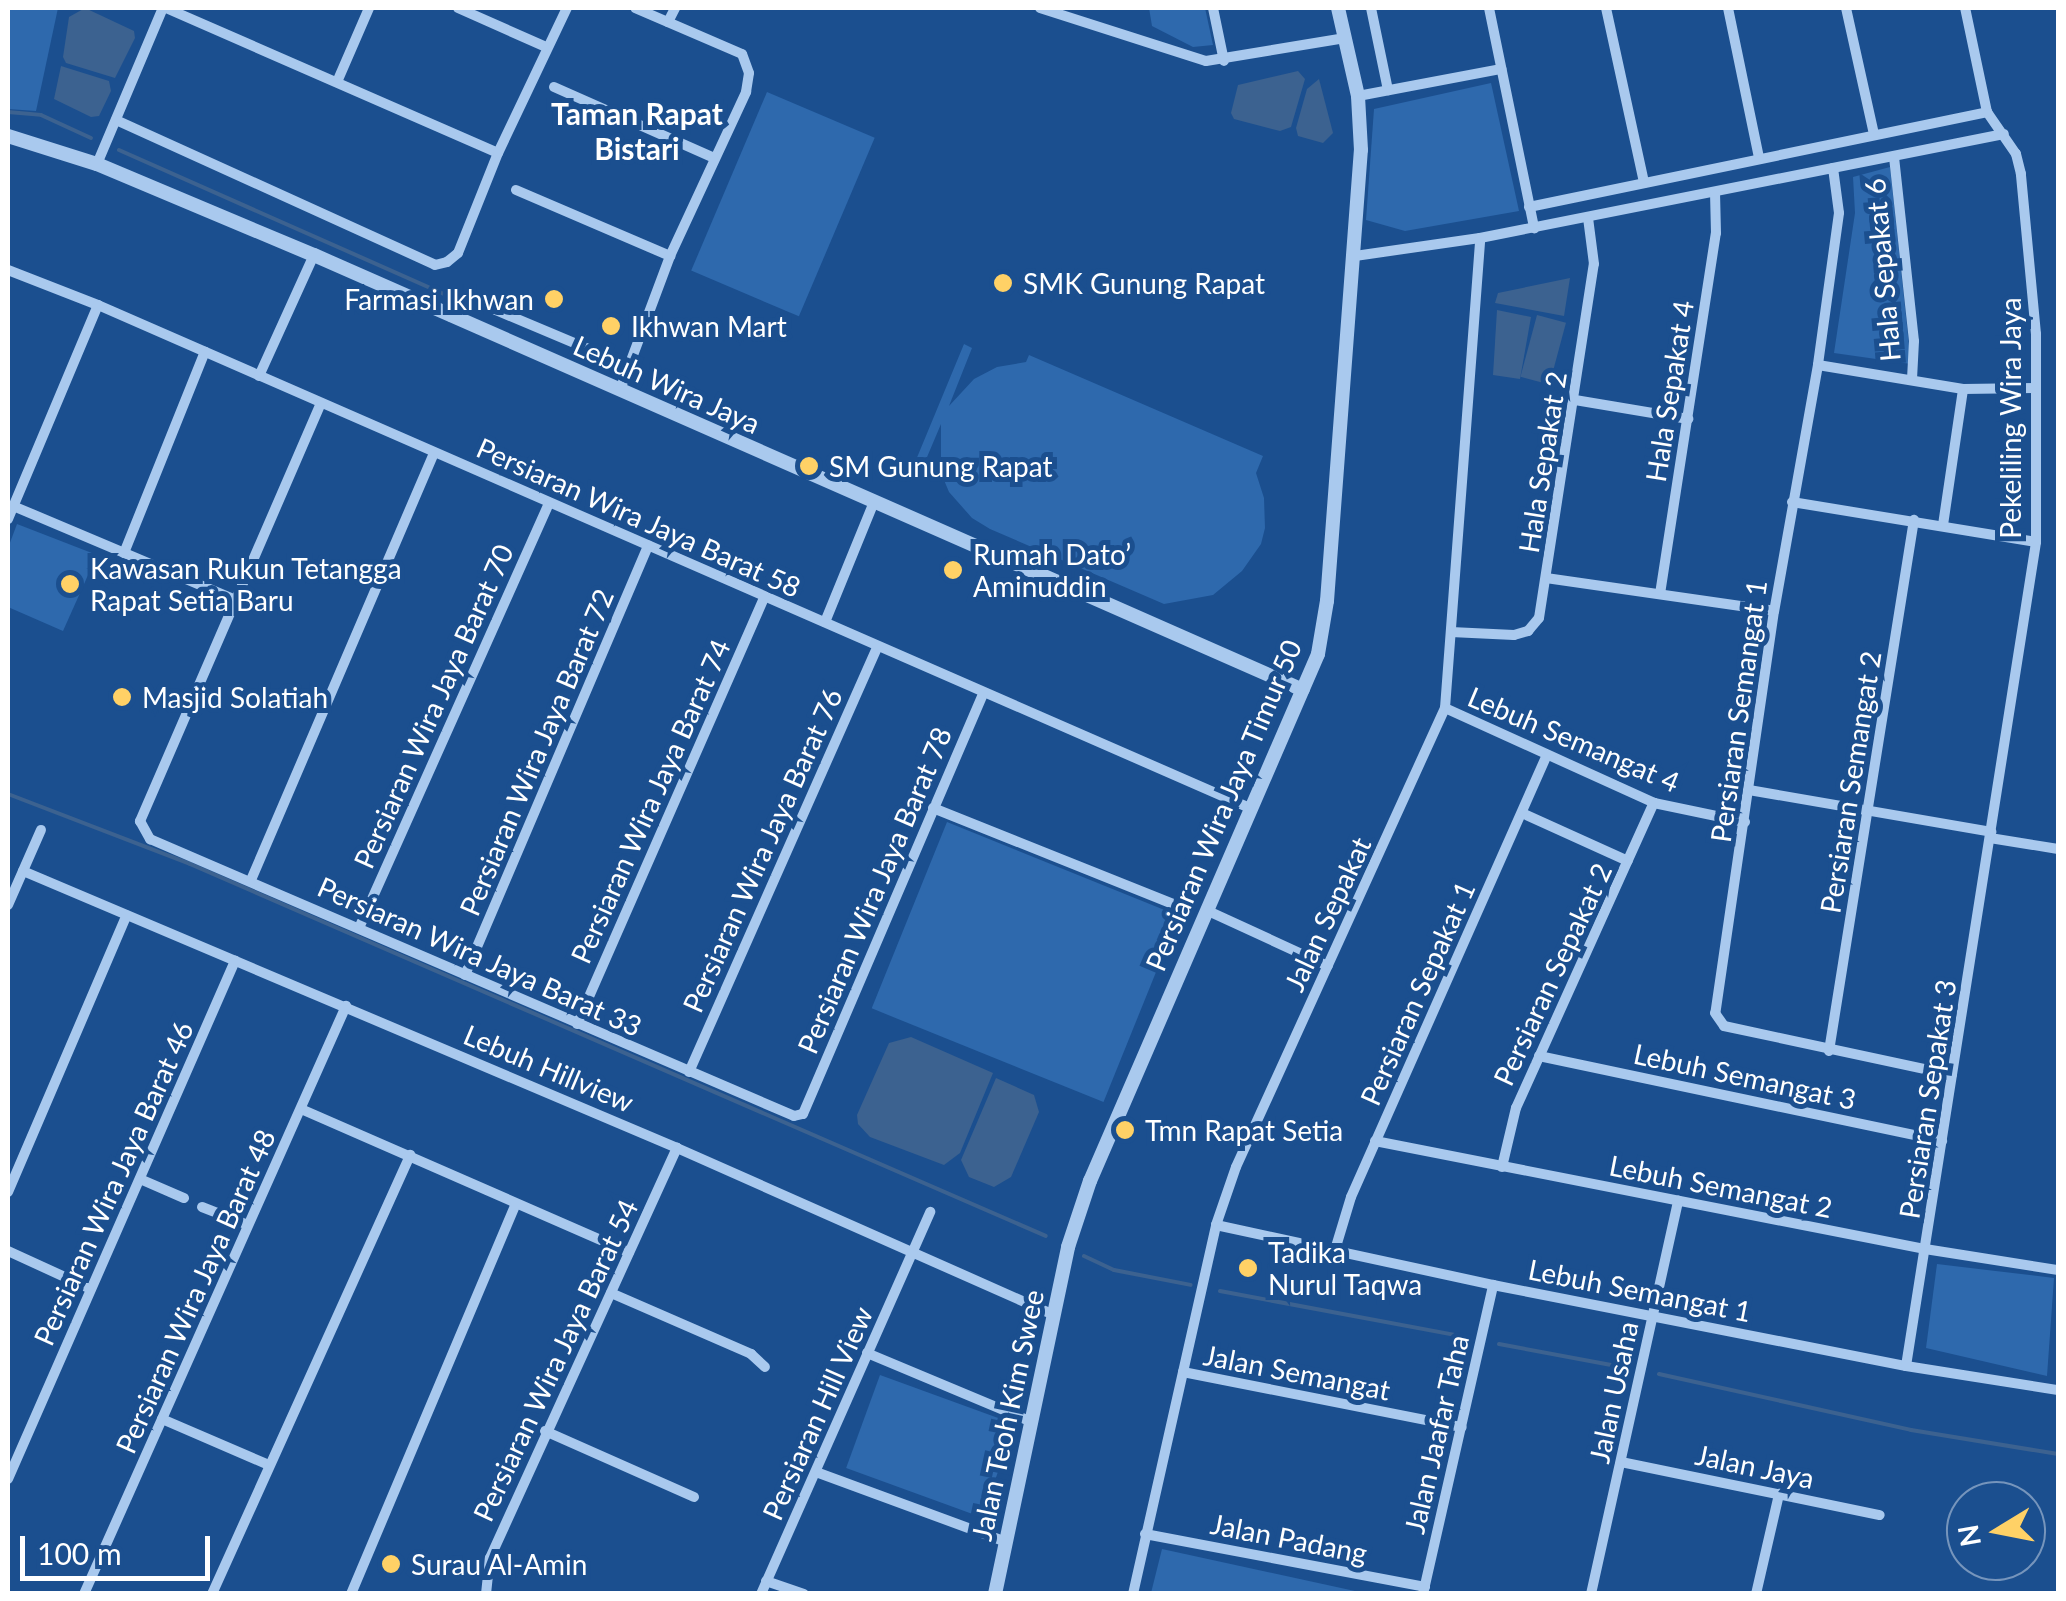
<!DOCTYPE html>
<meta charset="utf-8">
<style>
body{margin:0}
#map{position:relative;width:2066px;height:1601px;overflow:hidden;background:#1b4f8f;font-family:Lato,sans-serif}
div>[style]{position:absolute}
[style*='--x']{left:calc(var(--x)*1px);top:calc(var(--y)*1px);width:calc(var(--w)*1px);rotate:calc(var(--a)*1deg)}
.green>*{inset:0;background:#2e69ad;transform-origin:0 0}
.water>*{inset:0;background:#3c6290;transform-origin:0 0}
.stream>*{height:4px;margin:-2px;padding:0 2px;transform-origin:2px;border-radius:2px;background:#3c6290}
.minor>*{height:10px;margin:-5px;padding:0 5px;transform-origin:5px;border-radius:5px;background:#a9c9ee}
.tertiary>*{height:14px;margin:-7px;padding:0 7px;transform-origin:7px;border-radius:7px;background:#a9c9ee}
.dots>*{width:28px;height:28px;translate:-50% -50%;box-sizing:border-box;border:5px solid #1b4f8f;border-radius:50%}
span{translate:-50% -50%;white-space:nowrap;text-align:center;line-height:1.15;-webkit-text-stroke:10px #1b4f8f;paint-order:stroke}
.street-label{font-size:28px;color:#fff}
.poi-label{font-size:28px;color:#fff}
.left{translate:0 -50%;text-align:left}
.right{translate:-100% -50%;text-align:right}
.neighbourhood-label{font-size:30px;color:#fff;font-weight:700}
.frame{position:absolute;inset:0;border:10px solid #fff;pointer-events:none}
.north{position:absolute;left:1946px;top:1481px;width:100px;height:100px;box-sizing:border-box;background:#1b4f8f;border:2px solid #7695bc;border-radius:50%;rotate:260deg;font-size:28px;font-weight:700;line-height:40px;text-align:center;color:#fff}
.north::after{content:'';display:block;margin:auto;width:35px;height:45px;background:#ffd166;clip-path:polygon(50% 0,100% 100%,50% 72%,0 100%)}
.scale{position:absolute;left:20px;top:1536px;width:190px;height:45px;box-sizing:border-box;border:5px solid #fff;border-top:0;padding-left:12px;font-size:30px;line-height:35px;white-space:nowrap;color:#fff;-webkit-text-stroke:8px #1b4f8f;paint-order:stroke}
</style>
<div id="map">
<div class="green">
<div style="clip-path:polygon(8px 8px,58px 8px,36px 111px,8px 109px)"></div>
<div style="clip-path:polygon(1149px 8px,1205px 8px,1213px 45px,1193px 47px,1152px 26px)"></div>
<div style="clip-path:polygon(1491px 83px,1519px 211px,1405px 231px,1366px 220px,1374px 109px)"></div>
<div style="left:767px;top:92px;width:117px;height:194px;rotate:23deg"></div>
<div style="clip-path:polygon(1890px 167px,1911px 364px,1834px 353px,1855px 213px,1853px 177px)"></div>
<div style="clip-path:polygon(964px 344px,972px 348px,949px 406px,974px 379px,997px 367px,1026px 362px,1029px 355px,1263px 456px,1256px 473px,1264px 498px,1265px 528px,1261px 544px,1242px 571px,1213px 595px,1164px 604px,990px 529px,972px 518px,949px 492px,941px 473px,941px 424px,919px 476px,911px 472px)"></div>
<div style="clip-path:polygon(17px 524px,97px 555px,63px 631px,8px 607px,8px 548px)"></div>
<div style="left:947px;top:822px;width:250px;height:201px;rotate:22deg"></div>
<div style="clip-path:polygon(1937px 1264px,2054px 1278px,2047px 1376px,1926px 1348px)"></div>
<div style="left:880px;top:1375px;width:144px;height:99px;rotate:20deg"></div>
<div style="clip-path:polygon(1162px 1549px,1364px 1593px,1151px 1593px)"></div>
</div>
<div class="water">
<div style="clip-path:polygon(85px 8px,134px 31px,135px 38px,115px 78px,66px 63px,63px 57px,69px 17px)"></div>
<div style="clip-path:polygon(61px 66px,109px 81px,111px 91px,99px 116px,91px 117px,54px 99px)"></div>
<div style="clip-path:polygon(1298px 71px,1305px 79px,1291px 127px,1280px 131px,1234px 119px,1231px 113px,1238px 85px)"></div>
<div style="clip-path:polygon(1319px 79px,1333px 133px,1323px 143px,1298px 136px,1296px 128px,1307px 89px)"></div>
<div style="clip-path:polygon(1570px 278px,1564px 316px,1495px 303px,1498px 293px)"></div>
<div style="clip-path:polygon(1497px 310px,1531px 317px,1520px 379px,1493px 375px)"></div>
<div style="left:1537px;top:315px;width:30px;height:64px;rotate:15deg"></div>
<div style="clip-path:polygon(911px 1037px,993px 1073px,960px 1153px,944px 1165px,870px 1137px,858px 1124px,857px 1115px,889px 1043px)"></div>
<div style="clip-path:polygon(996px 1078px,1034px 1095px,1039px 1112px,1011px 1177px,994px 1187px,969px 1177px,961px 1160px)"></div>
</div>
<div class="stream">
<div style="--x:8;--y:112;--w:33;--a:5"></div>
<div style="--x:41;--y:115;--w:55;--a:24.7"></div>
<div style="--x:119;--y:150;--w:372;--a:23.9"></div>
<div style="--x:8;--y:794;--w:195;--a:21"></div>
<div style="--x:190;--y:864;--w:933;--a:23.49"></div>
<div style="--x:1084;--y:1256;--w:33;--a:25"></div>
<div style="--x:1114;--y:1270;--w:78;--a:11"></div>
<div style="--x:1220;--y:1291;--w:255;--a:10.6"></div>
<div style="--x:1499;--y:1344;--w:125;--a:10.6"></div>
<div style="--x:1659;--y:1374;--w:258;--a:12.5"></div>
<div style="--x:1911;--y:1430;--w:149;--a:9.3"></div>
</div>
<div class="minor">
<div style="--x:166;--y:8;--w:362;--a:23.6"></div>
<div style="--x:458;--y:8;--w:96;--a:23.9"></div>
<div style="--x:1040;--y:8;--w:174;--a:17.7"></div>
<div style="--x:1206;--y:61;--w:141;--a:-9.4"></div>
<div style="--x:1213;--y:8;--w:54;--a:78.3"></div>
<div style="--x:1371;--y:8;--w:84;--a:78.3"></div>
<div style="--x:1489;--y:8;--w:225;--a:78.4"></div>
<div style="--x:1606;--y:8;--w:179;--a:77.7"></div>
<div style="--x:1728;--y:8;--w:153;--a:78.3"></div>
<div style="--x:1846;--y:8;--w:129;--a:77.5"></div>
<div style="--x:668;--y:22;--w:16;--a:-63"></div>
<div style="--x:337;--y:82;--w:81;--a:-66.6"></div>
<div style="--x:554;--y:87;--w:175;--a:23.9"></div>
<div style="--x:1358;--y:96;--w:146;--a:-10.7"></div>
<div style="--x:116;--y:120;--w:350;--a:24.4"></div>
<div style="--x:435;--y:265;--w:12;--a:-14"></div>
<div style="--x:447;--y:262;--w:14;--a:-39"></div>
<div style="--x:458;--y:253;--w:108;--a:-68.2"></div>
<div style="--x:498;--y:153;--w:161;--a:-64.6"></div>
<div style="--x:1894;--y:157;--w:185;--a:83.8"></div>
<div style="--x:1914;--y:341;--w:38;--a:93"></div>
<div style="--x:97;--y:164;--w:169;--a:-67.1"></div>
<div style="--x:1833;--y:168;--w:45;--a:82.4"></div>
<div style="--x:1839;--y:213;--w:153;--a:97.9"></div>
<div style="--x:1818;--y:365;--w:250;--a:100.1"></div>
<div style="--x:1774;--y:611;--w:406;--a:98.3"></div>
<div style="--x:1715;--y:1013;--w:16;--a:55"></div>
<div style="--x:1724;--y:1026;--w:233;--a:12.1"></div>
<div style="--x:516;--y:190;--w:168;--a:23.2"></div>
<div style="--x:1529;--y:207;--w:468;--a:-11.7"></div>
<div style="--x:1355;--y:256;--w:126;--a:-8.2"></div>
<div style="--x:1480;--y:238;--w:534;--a:-11.23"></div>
<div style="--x:8;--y:270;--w:97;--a:21.3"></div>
<div style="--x:98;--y:305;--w:1259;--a:23.59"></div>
<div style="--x:451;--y:317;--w:27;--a:-39"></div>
<div style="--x:472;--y:300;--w:168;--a:22.8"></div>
<div style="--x:1818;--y:365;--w:147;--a:9.4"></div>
<div style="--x:1963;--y:389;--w:71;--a:-0.8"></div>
<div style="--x:259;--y:376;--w:133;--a:-65.6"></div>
<div style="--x:620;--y:390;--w:143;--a:-69.5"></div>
<div style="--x:670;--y:256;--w:181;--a:-65.1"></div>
<div style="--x:746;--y:92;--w:19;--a:-81"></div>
<div style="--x:749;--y:73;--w:20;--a:-110"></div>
<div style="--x:742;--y:54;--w:116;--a:-156.7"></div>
<div style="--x:1575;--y:400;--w:115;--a:9.5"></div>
<div style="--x:321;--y:403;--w:456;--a:113.4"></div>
<div style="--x:140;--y:821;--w:21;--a:61"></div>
<div style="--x:150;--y:839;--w:701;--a:23.27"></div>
<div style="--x:794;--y:1116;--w:9;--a:-13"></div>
<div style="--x:803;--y:1114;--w:457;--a:-66.8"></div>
<div style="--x:1792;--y:502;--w:247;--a:9.3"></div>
<div style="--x:13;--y:506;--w:244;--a:22.9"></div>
<div style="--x:8;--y:519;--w:232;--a:-67.2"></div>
<div style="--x:1943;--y:525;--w:137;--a:-81.6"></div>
<div style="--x:124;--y:553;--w:217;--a:-68.1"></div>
<div style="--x:1546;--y:578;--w:230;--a:8.2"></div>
<div style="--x:1660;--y:594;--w:365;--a:-81.2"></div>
<div style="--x:1716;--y:233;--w:40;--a:-91.4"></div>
<div style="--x:825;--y:622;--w:130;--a:-67.8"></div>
<div style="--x:1451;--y:632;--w:63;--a:2.7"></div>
<div style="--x:1514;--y:635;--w:15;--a:-16"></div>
<div style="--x:1528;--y:631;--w:17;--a:-50"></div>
<div style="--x:1539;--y:618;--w:358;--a:-81.2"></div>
<div style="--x:1594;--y:264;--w:46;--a:-97.4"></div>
<div style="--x:1445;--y:708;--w:230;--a:24.4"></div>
<div style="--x:1654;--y:803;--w:93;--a:11.8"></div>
<div style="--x:1749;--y:790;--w:246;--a:9.8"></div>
<div style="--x:933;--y:808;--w:272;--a:21.8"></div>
<div style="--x:1522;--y:813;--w:116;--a:24.4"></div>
<div style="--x:1990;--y:838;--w:69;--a:9.2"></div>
<div style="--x:23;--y:871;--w:710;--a:22.95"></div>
<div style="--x:677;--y:1148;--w:412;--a:23.9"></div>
<div style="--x:251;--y:880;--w:465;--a:-66.8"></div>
<div style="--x:8;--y:905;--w:82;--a:-66.3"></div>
<div style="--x:1206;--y:910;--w:134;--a:24.7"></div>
<div style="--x:359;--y:928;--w:466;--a:-65.9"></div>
<div style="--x:465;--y:975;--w:467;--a:-66.9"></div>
<div style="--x:577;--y:1024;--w:466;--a:-66.3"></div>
<div style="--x:1829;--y:1051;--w:538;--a:-80.91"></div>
<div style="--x:1539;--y:1056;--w:412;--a:11.9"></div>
<div style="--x:689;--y:1072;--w:465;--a:-66.1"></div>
<div style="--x:301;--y:1109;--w:358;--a:23.6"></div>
<div style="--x:1375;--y:1141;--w:561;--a:11.11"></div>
<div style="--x:1925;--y:1249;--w:135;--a:9"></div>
<div style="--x:1502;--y:1167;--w:61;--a:-76.7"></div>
<div style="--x:1516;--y:1108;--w:335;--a:-65.7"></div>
<div style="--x:140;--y:1179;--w:48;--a:23.4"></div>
<div style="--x:8;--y:1192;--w:301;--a:-66.8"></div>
<div style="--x:202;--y:1207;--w:49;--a:21.4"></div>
<div style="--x:1216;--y:1225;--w:283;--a:12.2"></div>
<div style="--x:1493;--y:1285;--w:421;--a:11.1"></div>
<div style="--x:1906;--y:1366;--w:154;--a:9"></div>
<div style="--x:1335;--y:1250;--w:55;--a:-73.2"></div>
<div style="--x:1351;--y:1197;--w:481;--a:-66.1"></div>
<div style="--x:8;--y:1251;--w:91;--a:24.6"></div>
<div style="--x:611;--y:1293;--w:153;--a:23.5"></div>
<div style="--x:751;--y:1354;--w:19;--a:43"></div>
<div style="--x:867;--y:1353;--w:179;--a:22.7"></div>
<div style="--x:1906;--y:1366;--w:834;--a:-81.03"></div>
<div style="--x:2036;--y:542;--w:208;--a:-90"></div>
<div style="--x:2036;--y:334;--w:161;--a:-95.4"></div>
<div style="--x:2021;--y:174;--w:21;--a:-104"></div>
<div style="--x:2016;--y:154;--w:51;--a:-124.6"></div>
<div style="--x:1987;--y:112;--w:106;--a:-101.9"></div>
<div style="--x:1183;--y:1372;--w:284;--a:11.2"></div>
<div style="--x:162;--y:1419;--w:116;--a:23.3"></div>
<div style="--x:545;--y:1431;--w:163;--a:23.9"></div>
<div style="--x:1621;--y:1462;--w:264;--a:11.6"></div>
<div style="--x:816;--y:1472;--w:202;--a:20.2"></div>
<div style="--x:8;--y:1479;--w:566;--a:-66.34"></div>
<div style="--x:1145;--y:1534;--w:285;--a:10.7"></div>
<div style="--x:766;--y:1581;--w:40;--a:18.9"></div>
<div style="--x:84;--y:1594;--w:644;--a:-65.98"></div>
<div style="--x:212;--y:1594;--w:482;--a:-65.7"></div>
<div style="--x:351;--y:1594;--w:423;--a:-67.1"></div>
<div style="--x:486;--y:1594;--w:36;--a:-84"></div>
<div style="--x:490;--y:1558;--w:451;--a:-65.5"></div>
<div style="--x:761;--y:1594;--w:418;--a:-66.1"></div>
<div style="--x:1133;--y:1594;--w:378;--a:-77.3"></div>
<div style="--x:1216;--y:1225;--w:61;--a:-71"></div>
<div style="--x:1236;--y:1167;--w:504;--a:-65.52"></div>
<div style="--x:1445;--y:708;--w:471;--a:-85.7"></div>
<div style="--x:1423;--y:1594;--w:317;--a:-77.2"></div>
<div style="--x:1591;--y:1594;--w:403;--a:-77.5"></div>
<div style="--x:1756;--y:1594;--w:103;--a:-77"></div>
</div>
<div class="tertiary">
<div style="--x:8;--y:136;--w:93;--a:17.5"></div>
<div style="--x:97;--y:164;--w:235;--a:22.8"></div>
<div style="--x:314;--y:255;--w:1080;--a:23.74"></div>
<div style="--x:995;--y:1594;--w:355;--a:-78.1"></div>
<div style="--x:1068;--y:1247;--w:70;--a:-71.6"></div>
<div style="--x:1090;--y:1181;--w:574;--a:-66.6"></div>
<div style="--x:1318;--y:654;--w:54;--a:-80.4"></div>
<div style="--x:1327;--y:601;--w:452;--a:-85.7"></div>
<div style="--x:1361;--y:150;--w:54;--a:-93.2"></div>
<div style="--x:1358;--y:96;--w:90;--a:-102.8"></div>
</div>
<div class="dots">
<div style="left:1003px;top:283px;background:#ffd166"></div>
<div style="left:554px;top:299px;background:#ffd166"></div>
<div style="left:611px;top:326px;background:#ffd166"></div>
<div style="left:809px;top:466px;background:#ffd166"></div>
<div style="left:953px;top:570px;background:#ffd166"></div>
<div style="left:70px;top:584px;background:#ffd166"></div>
<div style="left:122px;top:697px;background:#ffd166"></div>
<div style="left:1125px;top:1130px;background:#ffd166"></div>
<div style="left:1248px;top:1268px;background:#ffd166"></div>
<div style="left:391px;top:1564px;background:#ffd166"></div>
</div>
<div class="street-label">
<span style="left:1882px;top:270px;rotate:-95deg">Hala Sepakat 6</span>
<span style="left:667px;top:384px;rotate:24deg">Lebuh Wira Jaya</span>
<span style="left:1669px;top:391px;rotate:-81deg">Hala Sepakat 4</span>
<span style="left:2010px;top:418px;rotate:-90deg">Pekeliling Wira Jaya</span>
<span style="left:1542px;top:462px;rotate:-81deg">Hala Sepakat 2</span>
<span style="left:639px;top:517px;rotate:24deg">Persiaran Wira Jaya Barat 58</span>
<span style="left:433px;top:706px;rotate:-66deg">Persiaran Wira Jaya Barat 70</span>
<span style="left:1738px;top:711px;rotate:-82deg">Persiaran Semangat 1</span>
<span style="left:1574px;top:739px;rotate:23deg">Lebuh Semangat 4</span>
<span style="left:536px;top:752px;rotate:-67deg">Persiaran Wira Jaya Barat 72</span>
<span style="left:1850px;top:782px;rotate:-81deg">Persiaran Semangat 2</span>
<span style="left:650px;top:801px;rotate:-66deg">Persiaran Wira Jaya Barat 74</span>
<span style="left:1223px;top:805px;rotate:-67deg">Persiaran Wira Jaya Timur 50</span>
<span style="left:762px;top:850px;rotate:-66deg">Persiaran Wira Jaya Barat 76</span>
<span style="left:874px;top:890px;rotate:-67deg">Persiaran Wira Jaya Barat 78</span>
<span style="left:1327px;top:914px;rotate:-65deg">Jalan Sepakat</span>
<span style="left:480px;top:956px;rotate:24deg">Persiaran Wira Jaya Barat 33</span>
<span style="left:1552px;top:974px;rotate:-65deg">Persiaran Sepakat 2</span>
<span style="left:1417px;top:993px;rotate:-66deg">Persiaran Sepakat 1</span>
<span style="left:549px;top:1068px;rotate:23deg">Lebuh Hillview</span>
<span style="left:1745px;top:1076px;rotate:12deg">Lebuh Semangat 3</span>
<span style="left:1927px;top:1099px;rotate:-81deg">Persiaran Sepakat 3</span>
<span style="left:113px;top:1183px;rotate:-66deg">Persiaran Wira Jaya Barat 46</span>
<span style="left:1721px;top:1186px;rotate:11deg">Lebuh Semangat 2</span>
<span style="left:1640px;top:1290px;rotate:11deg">Lebuh Semangat 1</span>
<span style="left:195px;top:1291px;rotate:-66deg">Persiaran Wira Jaya Barat 48</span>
<span style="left:555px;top:1360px;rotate:-65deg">Persiaran Wira Jaya Barat 54</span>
<span style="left:1297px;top:1372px;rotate:11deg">Jalan Semangat</span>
<span style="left:1613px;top:1392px;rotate:-78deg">Jalan Usaha</span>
<span style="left:817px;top:1413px;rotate:-66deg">Persiaran Hill View</span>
<span style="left:1007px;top:1415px;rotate:-78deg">Jalan Teoh Kim Swee</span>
<span style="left:1436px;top:1434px;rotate:-77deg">Jalan Jaafar Taha</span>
<span style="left:1755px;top:1466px;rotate:12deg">Jalan Jaya</span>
<span style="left:1289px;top:1538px;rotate:11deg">Jalan Padang</span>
</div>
<div class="poi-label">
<span class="left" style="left:1023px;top:283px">SMK Gunung Rapat</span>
<span class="right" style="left:534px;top:299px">Farmasi Ikhwan</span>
<span class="left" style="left:631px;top:326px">Ikhwan Mart</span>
<span class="left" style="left:829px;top:466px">SM Gunung Rapat</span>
<span class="left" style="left:973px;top:570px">Rumah Dato’<br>Aminuddin</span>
<span class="left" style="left:90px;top:584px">Kawasan Rukun Tetangga<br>Rapat Setia Baru</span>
<span class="left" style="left:142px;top:697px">Masjid Solatiah</span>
<span class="left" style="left:1145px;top:1130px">Tmn Rapat Setia</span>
<span class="left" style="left:1268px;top:1268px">Tadika<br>Nurul Taqwa</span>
<span class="left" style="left:411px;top:1564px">Surau Al-Amin</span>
</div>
<div class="neighbourhood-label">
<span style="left:637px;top:130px">Taman Rapat<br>Bistari</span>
</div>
<div class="frame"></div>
<div class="north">N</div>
<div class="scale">100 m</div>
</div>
